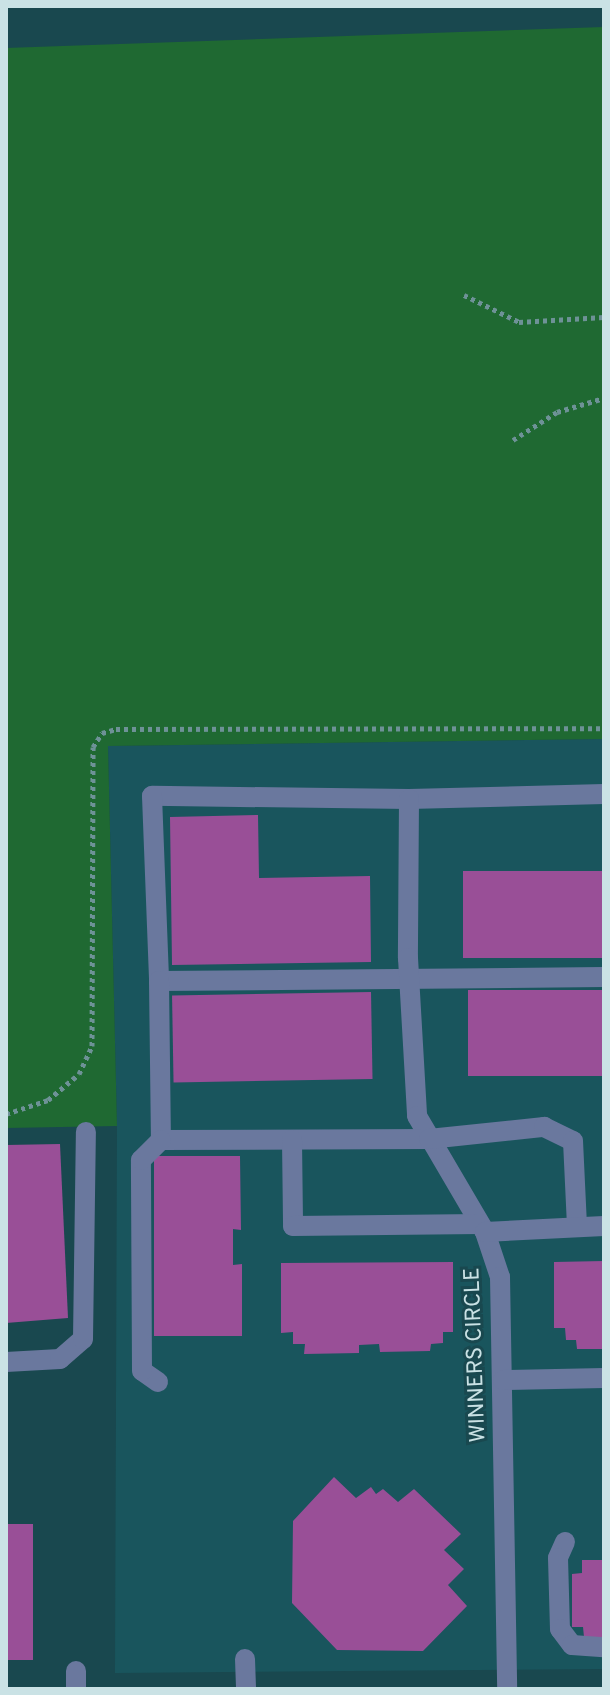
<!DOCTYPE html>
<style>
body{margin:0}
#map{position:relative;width:610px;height:1695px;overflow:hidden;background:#19484f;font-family:Overpass,sans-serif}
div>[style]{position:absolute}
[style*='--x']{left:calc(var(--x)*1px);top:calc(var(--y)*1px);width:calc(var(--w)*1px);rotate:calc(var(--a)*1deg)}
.built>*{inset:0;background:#19555d}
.green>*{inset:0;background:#1f6932}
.building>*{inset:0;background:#994f97;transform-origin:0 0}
.path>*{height:5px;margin-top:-2.5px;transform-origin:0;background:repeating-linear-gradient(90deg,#6e9297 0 4px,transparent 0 8px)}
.minor>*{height:20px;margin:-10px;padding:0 10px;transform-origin:10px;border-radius:10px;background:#6a789e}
span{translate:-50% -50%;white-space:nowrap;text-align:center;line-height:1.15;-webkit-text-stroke:6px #19484f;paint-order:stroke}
.street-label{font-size:22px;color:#cae2e5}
.frame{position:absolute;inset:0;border:8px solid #cae2e5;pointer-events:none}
</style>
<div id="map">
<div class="built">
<div style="clip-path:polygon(604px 739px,604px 1669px,115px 1673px,117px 1126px,108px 746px)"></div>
</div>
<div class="green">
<div style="clip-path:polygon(604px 27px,604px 739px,108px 746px,117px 1126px,6px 1128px,6px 48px)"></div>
</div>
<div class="building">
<div style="clip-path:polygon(258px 815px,259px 878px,370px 876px,371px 962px,172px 965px,170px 817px)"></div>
<div style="left:604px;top:871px;width:87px;height:141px;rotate:90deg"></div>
<div style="left:604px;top:990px;width:86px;height:136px;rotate:90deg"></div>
<div style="left:371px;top:992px;width:87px;height:199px;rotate:89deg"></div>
<div style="clip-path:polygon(60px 1144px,68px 1318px,6px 1323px,6px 1145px)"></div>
<div style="clip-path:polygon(154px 1156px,240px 1156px,241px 1230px,233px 1229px,233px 1265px,242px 1264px,242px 1336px,154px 1336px)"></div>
<div style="clip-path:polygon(604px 1261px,604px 1349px,577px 1349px,576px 1340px,566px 1340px,565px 1328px,554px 1328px,554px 1262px)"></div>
<div style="clip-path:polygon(453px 1262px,453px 1332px,443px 1332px,443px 1343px,431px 1344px,430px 1351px,380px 1352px,379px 1344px,359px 1345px,359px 1353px,304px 1354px,305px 1344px,293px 1344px,293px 1332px,281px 1333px,281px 1263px)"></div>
<div style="clip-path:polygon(334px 1477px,356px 1498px,371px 1487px,376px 1494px,383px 1489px,398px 1502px,414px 1489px,461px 1534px,444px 1550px,464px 1569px,448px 1585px,467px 1606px,423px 1651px,337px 1650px,292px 1603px,293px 1521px)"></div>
<div style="left:6px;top:1524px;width:27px;height:136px"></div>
<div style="clip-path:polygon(582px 1560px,604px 1560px,604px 1637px,584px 1637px,583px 1627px,572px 1627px,572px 1574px,582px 1573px)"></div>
</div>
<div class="path">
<div style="--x:464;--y:295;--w:61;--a:26.1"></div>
<div style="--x:519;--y:322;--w:85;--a:-3.4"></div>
<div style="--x:513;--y:440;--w:52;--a:-32.5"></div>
<div style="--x:557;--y:412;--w:49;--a:-16.6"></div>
<div style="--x:6;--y:1114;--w:44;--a:-18.4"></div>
<div style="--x:48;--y:1100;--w:40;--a:-40"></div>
<div style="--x:79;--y:1074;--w:31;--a:-65"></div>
<div style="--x:92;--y:1046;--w:299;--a:-89.8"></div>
<div style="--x:93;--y:747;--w:17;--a:-57"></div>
<div style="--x:102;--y:733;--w:15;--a:-16"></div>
<div style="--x:116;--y:729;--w:488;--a:-0.1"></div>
</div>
<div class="minor">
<div style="--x:604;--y:794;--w:195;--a:178.5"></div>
<div style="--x:409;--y:799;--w:257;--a:-179.3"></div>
<div style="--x:152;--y:796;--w:185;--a:87.8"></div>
<div style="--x:159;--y:981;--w:445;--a:-0.5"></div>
<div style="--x:409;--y:799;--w:159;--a:90.4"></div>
<div style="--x:408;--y:958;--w:158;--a:86.7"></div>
<div style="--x:417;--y:1116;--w:134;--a:59.6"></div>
<div style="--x:485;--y:1232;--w:47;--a:71.6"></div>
<div style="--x:500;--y:1277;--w:412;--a:89"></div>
<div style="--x:159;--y:981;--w:159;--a:89.3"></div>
<div style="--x:161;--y:1140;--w:268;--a:-0.2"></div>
<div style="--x:429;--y:1139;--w:116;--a:-6"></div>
<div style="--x:544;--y:1127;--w:32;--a:26"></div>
<div style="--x:573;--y:1141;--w:86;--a:87.3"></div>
<div style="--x:292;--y:1140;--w:86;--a:89.3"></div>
<div style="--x:293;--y:1226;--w:187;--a:-0.6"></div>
<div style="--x:485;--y:1232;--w:119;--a:-2.9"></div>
<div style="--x:6;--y:1362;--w:54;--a:-3.2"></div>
<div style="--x:60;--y:1359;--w:30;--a:-41"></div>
<div style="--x:83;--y:1339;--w:207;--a:-89.2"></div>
<div style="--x:503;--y:1380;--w:101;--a:-1.1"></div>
<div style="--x:158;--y:1382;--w:19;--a:-145"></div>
<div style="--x:142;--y:1371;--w:211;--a:-90.3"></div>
<div style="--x:141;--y:1160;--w:28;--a:-45"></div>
<div style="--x:565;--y:1542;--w:17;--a:114"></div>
<div style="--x:558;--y:1558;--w:71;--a:88.4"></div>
<div style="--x:560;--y:1629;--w:20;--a:53"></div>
<div style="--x:572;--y:1645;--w:32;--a:4"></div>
<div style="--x:245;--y:1659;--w:30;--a:88"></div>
<div style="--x:76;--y:1671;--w:18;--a:90"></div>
</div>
<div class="street-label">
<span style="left:476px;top:1355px;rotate:-92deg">WINNERS CIRCLE</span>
</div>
<div class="frame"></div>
</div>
